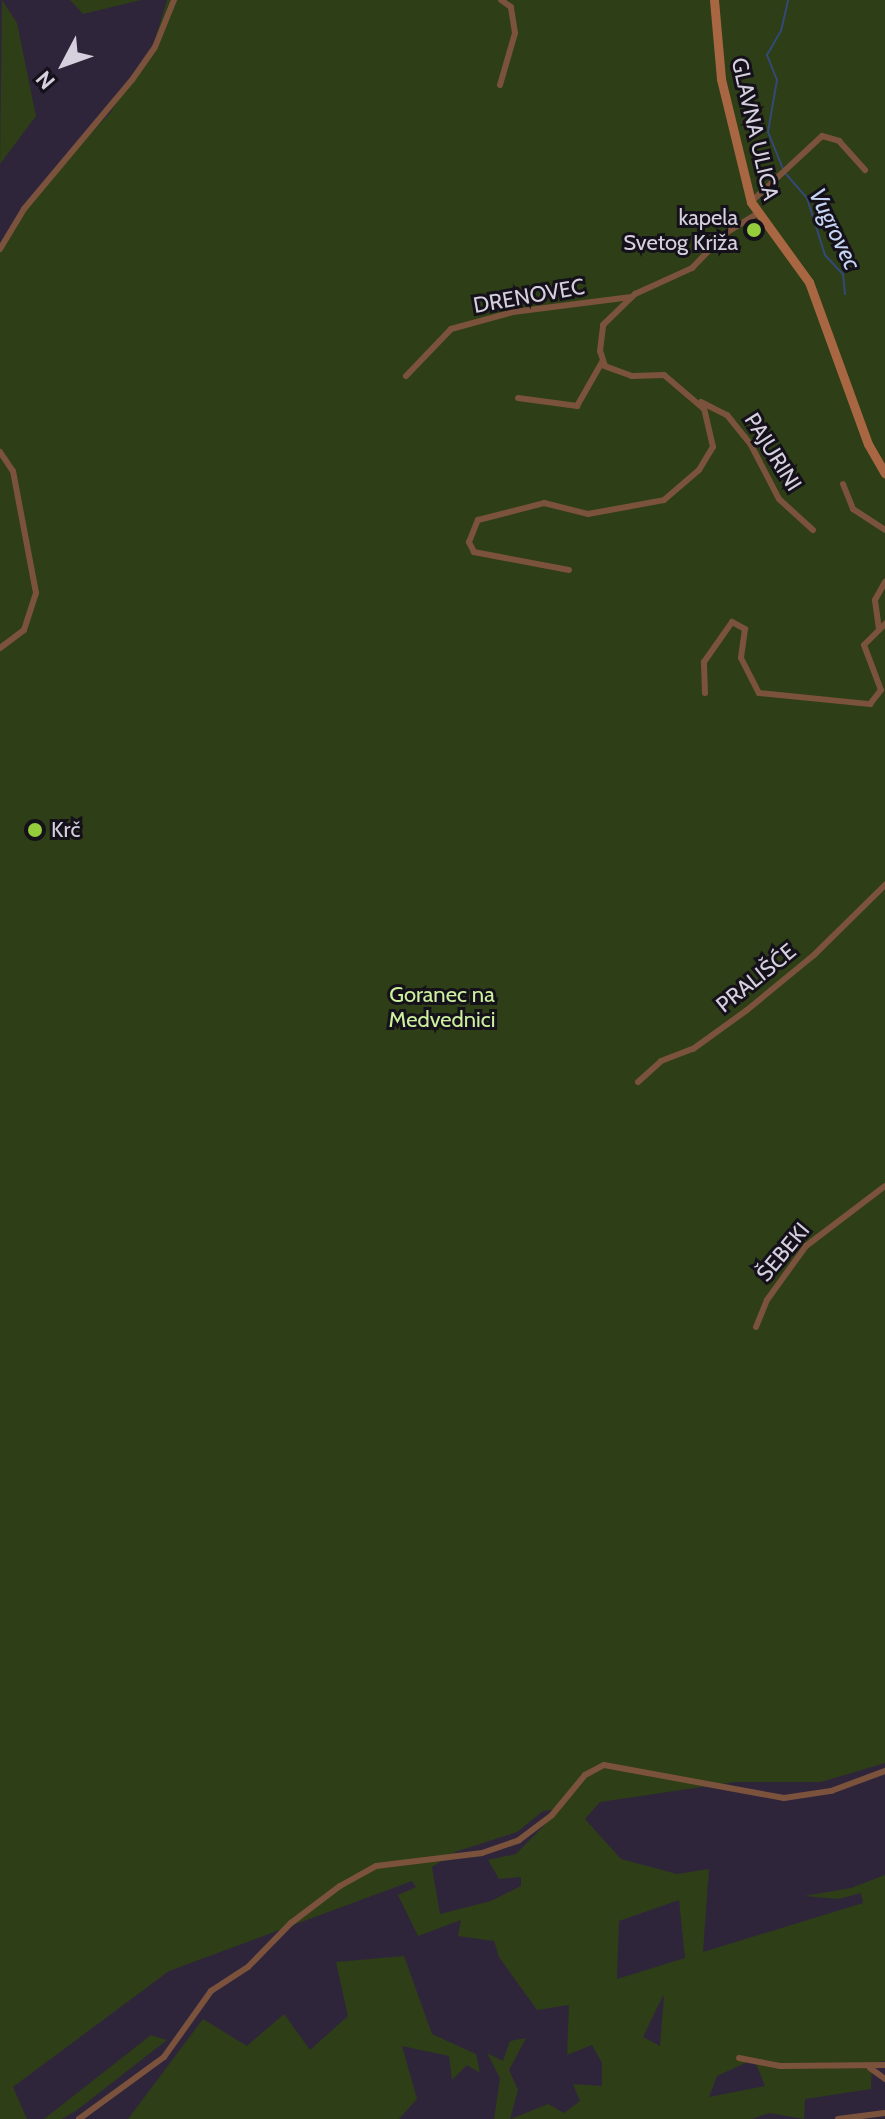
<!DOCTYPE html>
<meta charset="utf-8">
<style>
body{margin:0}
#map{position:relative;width:885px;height:2119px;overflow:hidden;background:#2f253b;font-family:Cabin,sans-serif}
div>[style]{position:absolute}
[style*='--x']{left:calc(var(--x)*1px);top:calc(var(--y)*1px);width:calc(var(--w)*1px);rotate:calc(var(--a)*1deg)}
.green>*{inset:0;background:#2e3e16}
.stream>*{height:2px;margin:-1px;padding:0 1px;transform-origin:1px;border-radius:1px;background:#334978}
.street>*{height:6px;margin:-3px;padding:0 3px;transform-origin:3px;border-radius:3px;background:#7b523c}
.secondary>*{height:9px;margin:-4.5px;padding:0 4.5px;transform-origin:4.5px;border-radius:4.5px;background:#a86742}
.dots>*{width:22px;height:22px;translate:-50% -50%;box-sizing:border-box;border:4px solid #15111b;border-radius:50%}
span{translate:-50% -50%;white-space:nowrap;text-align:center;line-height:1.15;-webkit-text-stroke:6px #15111b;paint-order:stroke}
.street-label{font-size:22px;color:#d6d0de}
.poi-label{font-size:22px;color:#d6d0de}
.right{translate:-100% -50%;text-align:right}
.left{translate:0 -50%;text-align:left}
.park-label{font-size:22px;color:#ccf09e}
.water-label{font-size:24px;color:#c6d5f3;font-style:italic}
.north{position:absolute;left:24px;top:24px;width:80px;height:80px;-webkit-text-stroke:6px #15111b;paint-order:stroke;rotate:229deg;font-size:22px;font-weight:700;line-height:32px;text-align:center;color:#d6d0de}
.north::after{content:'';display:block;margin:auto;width:28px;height:36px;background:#d6d0de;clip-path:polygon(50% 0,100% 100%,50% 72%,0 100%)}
</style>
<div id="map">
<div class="green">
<div style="clip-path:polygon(2px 0,17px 23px,36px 116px,0 164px)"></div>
<div style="clip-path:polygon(70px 0,141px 0,83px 14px)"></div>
<div style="clip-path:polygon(evenodd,167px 0,885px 0,885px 1763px,821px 1782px,735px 1782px,600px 1802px,585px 1819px,621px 1859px,677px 1874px,709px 1869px,703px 1952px,863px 1903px,861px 1893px,839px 1899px,804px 1896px,851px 1888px,885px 1875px,885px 2061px,872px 2063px,871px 2089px,805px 2099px,804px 2119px,769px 2113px,752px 2119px,511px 2119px,548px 2104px,564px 2113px,580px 2101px,573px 2084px,602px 2086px,602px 2063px,592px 2045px,567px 2055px,569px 2005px,537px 2010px,499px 1957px,494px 1941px,458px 1936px,461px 1920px,418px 1936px,398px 1895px,416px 1887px,412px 1881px,169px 1971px,13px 2087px,27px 2119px,0 2119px,0 250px,32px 195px,110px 113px,154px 43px,167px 0,560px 1809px,516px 1854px,488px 1860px,499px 1879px,521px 1877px,521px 1886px,491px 1901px,440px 1914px,432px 1867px,455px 1852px,517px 1832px,543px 1811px,560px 1809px,167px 0,679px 1900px,685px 1958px,617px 1979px,619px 1921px,679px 1900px,167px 0,663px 1996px,664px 1996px,660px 2046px,643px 2037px,663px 1996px,167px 0,754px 2059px,765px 2086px,709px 2097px,717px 2076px,754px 2059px)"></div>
<div style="clip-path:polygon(404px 1956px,432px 2034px,476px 2054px,480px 2073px,467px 2065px,452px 2080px,449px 2056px,402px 2046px,417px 2099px,399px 2119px,128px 2119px,203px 2019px,247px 2046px,284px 2014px,310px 2050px,348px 2016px,336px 1962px)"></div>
<div style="clip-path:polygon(151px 2035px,167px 2040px,77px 2110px,62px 2119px,44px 2119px)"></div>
<div style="clip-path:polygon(526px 2038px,509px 2070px,518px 2090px,510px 2119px,494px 2119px,500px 2078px,487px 2053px,503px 2061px,510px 2041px)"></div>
</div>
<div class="stream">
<div style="--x:783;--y:169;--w:40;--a:-112"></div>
<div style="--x:768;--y:132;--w:53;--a:-80.2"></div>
<div style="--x:777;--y:80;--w:27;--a:-112"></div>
<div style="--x:767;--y:55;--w:28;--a:-60"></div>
<div style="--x:781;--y:31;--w:32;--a:-77"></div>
<div style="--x:786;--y:174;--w:32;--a:49"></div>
<div style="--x:807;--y:198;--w:60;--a:72.5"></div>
<div style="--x:825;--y:255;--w:26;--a:47"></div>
<div style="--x:843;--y:274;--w:20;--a:84"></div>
</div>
<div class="street">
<div style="--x:500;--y:85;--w:54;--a:-73.9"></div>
<div style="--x:515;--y:33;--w:26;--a:-99"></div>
<div style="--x:511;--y:7;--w:12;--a:-145"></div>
<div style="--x:751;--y:202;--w:97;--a:-42.9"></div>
<div style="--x:822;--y:136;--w:18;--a:16"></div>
<div style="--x:839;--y:141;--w:39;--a:48"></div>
<div style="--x:0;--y:249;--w:47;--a:-59"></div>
<div style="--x:24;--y:209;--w:168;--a:-50.1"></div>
<div style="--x:132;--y:80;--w:40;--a:-55.1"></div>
<div style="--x:155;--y:47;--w:51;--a:-68"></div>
<div style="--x:406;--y:376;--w:65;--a:-46.2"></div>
<div style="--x:451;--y:329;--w:64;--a:-15.3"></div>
<div style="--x:513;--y:312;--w:119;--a:-7.2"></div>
<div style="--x:518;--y:398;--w:60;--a:7.7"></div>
<div style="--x:577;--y:406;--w:51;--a:-60.4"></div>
<div style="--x:701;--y:402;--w:29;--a:27"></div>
<div style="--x:727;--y:415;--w:38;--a:51"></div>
<div style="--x:751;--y:445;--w:61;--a:62.6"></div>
<div style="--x:779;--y:499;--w:46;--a:42.4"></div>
<div style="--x:0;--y:452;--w:23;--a:56"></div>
<div style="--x:13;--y:471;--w:124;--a:79.3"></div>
<div style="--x:36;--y:593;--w:39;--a:108"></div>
<div style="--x:24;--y:630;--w:30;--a:143"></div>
<div style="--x:843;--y:484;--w:27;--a:68"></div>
<div style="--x:853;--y:509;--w:38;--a:33"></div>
<div style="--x:569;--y:570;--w:97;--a:-169.3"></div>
<div style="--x:474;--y:552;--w:11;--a:-117"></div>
<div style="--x:469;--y:542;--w:24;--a:-68"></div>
<div style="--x:478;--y:520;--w:68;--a:-14.4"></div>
<div style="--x:544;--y:503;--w:45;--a:14"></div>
<div style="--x:588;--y:514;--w:77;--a:-10.4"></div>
<div style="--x:664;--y:500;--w:46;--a:-40.6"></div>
<div style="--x:699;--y:470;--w:27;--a:-59"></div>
<div style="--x:713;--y:447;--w:39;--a:-103"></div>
<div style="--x:704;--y:409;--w:52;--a:-139.6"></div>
<div style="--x:664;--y:375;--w:32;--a:178"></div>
<div style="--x:632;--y:376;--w:29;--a:-160"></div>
<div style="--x:605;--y:366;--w:16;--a:-108"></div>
<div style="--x:600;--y:351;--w:26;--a:-83"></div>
<div style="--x:603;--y:325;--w:45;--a:-44.1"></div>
<div style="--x:635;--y:294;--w:63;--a:-24.5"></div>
<div style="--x:692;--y:268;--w:49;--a:-45.8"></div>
<div style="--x:726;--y:233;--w:36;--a:-32"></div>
<div style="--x:879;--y:629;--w:29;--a:-98"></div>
<div style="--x:875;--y:600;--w:21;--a:-61"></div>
<div style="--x:705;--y:693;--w:31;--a:-92"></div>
<div style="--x:704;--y:662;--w:49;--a:-55"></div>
<div style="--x:732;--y:622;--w:15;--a:28"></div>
<div style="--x:745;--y:629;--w:29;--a:98"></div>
<div style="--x:741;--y:658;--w:39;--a:63"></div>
<div style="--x:759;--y:693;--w:112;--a:5.7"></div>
<div style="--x:870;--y:704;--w:18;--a:-52"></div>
<div style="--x:881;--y:690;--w:48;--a:-110.7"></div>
<div style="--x:864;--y:645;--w:30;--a:-45"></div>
<div style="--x:638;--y:1082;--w:31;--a:-42"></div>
<div style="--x:661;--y:1061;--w:34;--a:-21"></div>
<div style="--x:693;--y:1049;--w:67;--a:-35.8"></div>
<div style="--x:747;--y:1010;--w:87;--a:-39.4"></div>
<div style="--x:814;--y:955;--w:100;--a:-44.6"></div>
<div style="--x:756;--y:1327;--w:29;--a:-68"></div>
<div style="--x:767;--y:1300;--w:67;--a:-54.2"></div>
<div style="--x:806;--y:1246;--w:99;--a:-37.2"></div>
<div style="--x:739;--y:2058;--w:42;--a:11"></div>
<div style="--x:780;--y:2066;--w:105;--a:-0.5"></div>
<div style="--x:870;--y:2068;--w:19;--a:36"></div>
<div style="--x:79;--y:2119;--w:105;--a:-36.1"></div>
<div style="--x:164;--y:2057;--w:81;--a:-54.5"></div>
<div style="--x:211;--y:1991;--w:44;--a:-33"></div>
<div style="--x:248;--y:1967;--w:62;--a:-45.7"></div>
<div style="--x:291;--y:1923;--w:61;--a:-37.1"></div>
<div style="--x:340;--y:1886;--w:41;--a:-29.1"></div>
<div style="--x:376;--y:1866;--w:107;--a:-7"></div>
<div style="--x:482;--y:1853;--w:39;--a:-19"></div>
<div style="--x:519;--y:1840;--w:41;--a:-37.1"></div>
<div style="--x:552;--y:1815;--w:52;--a:-50.5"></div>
<div style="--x:585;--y:1775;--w:21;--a:-28"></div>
<div style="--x:604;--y:1765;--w:183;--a:10.4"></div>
<div style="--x:784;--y:1798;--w:48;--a:-8.5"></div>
<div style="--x:831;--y:1791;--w:58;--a:-20.3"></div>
<div style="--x:838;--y:2119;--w:47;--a:-7.3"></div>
</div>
<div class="secondary">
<div style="--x:714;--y:0;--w:79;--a:84.9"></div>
<div style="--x:721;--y:79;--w:127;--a:76.3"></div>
<div style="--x:751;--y:202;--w:99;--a:54.1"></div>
<div style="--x:809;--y:282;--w:172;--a:70"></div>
<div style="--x:868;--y:444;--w:34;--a:60"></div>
</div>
<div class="dots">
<div style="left:754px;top:230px;background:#94cc3c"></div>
<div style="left:35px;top:830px;background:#94cc3c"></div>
</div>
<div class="street-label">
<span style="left:755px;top:129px;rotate:77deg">GLAVNA ULICA</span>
<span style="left:529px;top:296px;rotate:-10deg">DRENOVEC</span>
<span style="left:773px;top:452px;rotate:58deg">PAJURINI</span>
<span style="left:756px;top:978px;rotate:-39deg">PRALIŠĆE</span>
<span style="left:783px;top:1252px;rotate:-50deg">ŠEBEKI</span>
</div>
<div class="poi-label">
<span class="right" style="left:738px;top:230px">kapela<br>Svetog Križa</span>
<span class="left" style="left:51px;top:830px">Krč</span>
</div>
<div class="park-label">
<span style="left:442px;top:1007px">Goranec na<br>Medvednici</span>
</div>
<div class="water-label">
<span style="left:835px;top:229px;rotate:64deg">Vugrovec</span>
</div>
<div class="north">N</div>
</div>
